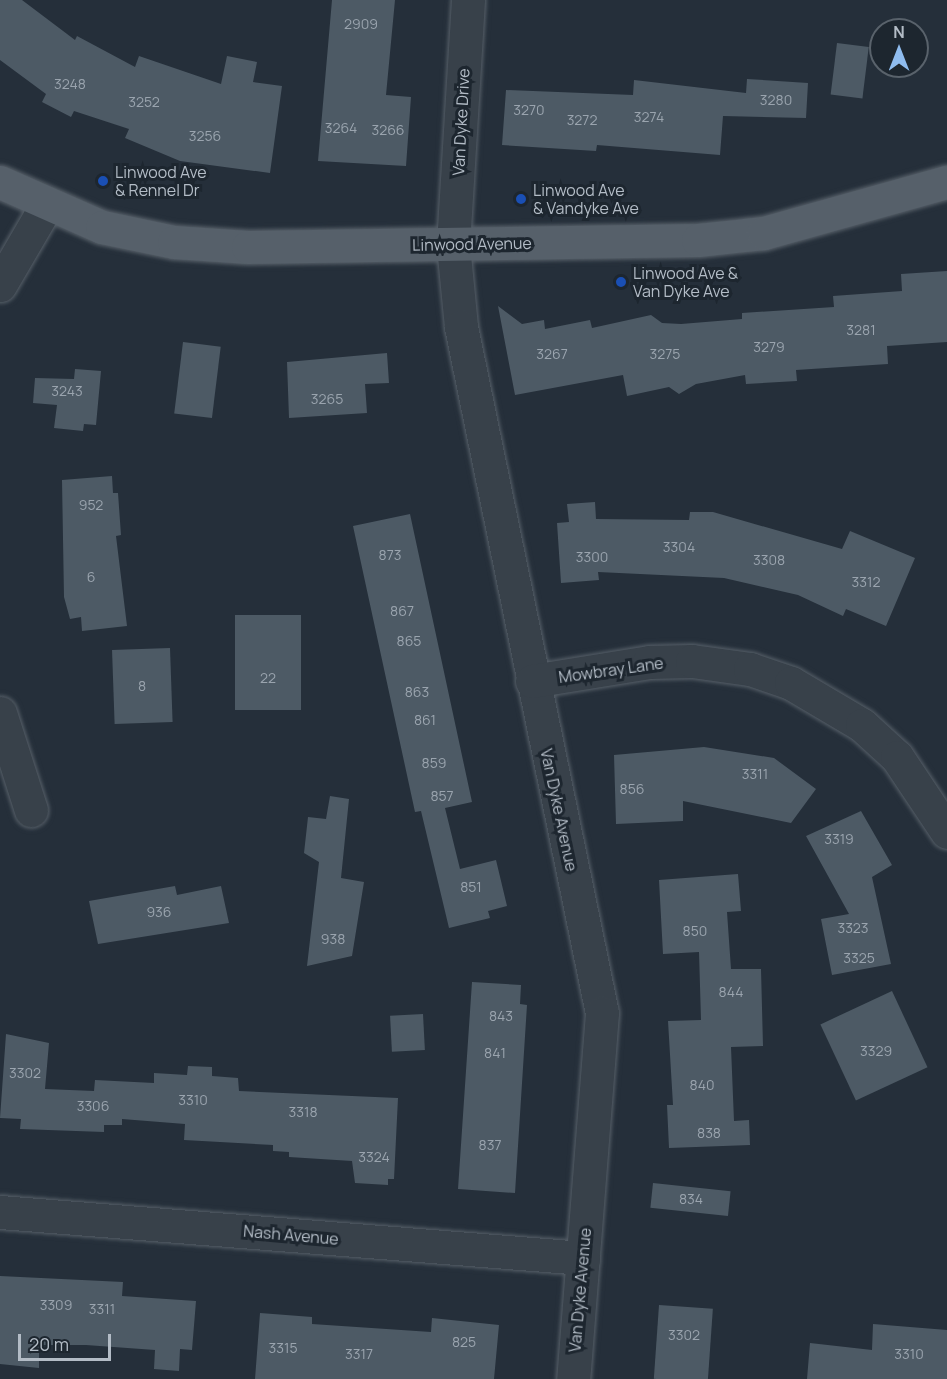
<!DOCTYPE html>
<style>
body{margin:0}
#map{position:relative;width:947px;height:1379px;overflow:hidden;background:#252f3a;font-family:Manrope,sans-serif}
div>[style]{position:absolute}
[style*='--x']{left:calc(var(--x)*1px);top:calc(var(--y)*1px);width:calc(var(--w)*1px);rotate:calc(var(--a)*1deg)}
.building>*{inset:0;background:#4d5a65;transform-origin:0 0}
.roads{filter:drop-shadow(0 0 2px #565f68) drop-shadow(0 0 2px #565f68)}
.minor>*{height:33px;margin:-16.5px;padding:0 16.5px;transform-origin:16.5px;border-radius:16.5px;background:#38414a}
.major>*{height:33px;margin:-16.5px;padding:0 16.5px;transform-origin:16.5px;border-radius:16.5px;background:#56606a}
.dots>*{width:16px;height:16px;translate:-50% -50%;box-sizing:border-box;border:3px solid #1d262f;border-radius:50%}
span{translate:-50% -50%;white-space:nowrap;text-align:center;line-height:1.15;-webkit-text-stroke:6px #1d262f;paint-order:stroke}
.number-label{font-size:14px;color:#9aa4ae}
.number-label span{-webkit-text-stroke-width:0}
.street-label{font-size:16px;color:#b3bcc6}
.poi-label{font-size:16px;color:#b3bcc6}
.left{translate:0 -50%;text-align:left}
.north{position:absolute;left:869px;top:18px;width:60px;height:60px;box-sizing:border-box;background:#1d262f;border:2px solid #59626b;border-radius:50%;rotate:0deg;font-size:16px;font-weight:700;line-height:24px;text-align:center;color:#b3bcc6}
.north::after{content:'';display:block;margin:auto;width:21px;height:27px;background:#8fbcef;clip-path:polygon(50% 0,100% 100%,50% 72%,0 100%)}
.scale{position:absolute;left:18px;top:1334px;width:93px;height:27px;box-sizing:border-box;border:3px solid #b3bcc6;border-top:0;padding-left:8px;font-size:18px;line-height:21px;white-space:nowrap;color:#b3bcc6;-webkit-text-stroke:4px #1d262f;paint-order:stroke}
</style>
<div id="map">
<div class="building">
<div style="clip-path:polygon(0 0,22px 0,75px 40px,77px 36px,135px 67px,139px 56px,221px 84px,227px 56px,257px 62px,253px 82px,282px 86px,270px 173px,180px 161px,125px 138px,129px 129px,74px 111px,71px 117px,42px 102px,46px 94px,0 60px)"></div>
<div style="clip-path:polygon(332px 0,395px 0,386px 95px,411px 97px,406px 166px,318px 161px)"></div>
<div style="left:837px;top:43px;width:32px;height:52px;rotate:7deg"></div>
<div style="clip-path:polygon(747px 79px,808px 83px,806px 118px,723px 116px,720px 155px,597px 145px,596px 151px,502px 145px,506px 90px,633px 95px,634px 80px,746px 93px)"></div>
<div style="clip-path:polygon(947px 271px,947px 342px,887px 346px,888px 364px,796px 370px,797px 381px,746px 384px,745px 375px,696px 384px,679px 394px,669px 387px,627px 396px,623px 375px,515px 395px,498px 306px,522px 324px,544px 320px,545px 329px,590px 320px,592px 328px,651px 315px,662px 323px,681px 324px,742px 319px,742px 313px,834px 307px,833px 296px,902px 291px,901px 274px)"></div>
<div style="left:183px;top:342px;width:38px;height:72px;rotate:7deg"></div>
<div style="clip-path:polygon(387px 353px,389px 383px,365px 384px,367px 413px,289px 418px,287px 362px)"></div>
<div style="clip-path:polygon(75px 369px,101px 371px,96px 425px,84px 424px,83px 431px,54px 428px,57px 405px,33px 403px,35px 378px,74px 379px)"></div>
<div style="clip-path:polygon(112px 476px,113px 493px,118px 493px,121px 535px,116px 536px,127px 626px,82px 631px,81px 617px,70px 619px,64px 597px,62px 480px)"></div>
<div style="clip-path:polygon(595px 502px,596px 519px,689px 520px,690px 512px,713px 512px,842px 549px,850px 531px,915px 558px,886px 626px,846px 609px,843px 616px,798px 595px,724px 578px,598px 572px,599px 580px,561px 583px,557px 523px,569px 522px,567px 504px)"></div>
<div style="clip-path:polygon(410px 514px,472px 802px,445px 808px,460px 869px,496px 860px,507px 906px,488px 911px,490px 918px,449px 928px,421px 811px,415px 812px,353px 526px)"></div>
<div style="left:235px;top:615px;width:66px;height:95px"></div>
<div style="left:170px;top:648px;width:74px;height:58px;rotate:88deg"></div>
<div style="clip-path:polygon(704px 747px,774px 758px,816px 789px,791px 823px,683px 801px,683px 821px,616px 824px,614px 755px)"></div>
<div style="clip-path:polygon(330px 796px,349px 799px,341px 878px,364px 882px,352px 956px,307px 966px,319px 862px,304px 853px,308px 817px,326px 819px)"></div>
<div style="clip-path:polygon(861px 811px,892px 865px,872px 877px,891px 964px,832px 975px,821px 919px,849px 914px,806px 836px)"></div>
<div style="clip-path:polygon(738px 874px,741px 911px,727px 912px,731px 969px,761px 969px,763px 1046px,731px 1047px,734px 1121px,749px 1120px,750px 1145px,669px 1148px,667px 1105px,673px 1105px,668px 1021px,701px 1020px,699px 952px,663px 954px,659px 880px)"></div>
<div style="clip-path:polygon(175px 886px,177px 895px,221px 886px,229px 923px,98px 944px,89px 901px)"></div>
<div style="clip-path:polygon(472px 982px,521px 985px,520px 1004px,527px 1005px,515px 1193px,458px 1189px)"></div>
<div style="left:892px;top:991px;width:84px;height:79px;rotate:65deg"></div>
<div style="left:423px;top:1014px;width:36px;height:33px;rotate:87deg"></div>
<div style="clip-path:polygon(6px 1034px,49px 1043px,45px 1089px,94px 1091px,95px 1080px,154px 1083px,154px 1073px,187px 1075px,188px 1066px,212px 1067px,212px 1076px,238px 1078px,239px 1091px,398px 1098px,394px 1179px,388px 1179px,388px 1185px,355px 1183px,352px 1161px,289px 1157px,289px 1152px,273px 1151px,273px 1145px,184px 1140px,185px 1124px,122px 1119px,122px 1125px,104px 1125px,104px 1132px,20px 1129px,21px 1119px,0 1118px)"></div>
<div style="left:653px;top:1183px;width:78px;height:25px;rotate:6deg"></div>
<div style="clip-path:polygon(0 1276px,123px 1282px,122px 1296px,196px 1301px,192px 1350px,180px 1349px,179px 1371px,154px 1369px,155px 1350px,86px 1345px,39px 1345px,39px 1368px,0 1364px)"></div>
<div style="left:659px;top:1305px;width:54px;height:74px;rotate:4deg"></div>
<div style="clip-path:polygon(260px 1313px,312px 1317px,312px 1324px,431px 1332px,432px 1318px,499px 1325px,494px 1379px,255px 1379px)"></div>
<div style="clip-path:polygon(873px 1324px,947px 1330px,947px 1379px,807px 1379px,810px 1343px,872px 1350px)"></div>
</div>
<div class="roads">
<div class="minor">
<div style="--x:468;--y:0;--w:245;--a:93.5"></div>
<div style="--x:453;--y:245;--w:82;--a:84.4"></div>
<div style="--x:461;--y:327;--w:700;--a:78.39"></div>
<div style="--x:602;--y:1013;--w:367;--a:94.5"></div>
<div style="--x:0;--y:285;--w:91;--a:-59.8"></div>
<div style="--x:532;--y:681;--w:119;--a:-9.2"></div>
<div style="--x:649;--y:662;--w:43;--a:-1.3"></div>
<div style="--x:692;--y:661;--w:59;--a:7.9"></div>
<div style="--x:750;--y:669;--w:43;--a:18.9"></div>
<div style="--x:791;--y:683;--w:82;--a:30.6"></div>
<div style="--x:862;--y:725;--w:47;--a:42.4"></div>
<div style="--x:897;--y:757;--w:90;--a:56.3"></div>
<div style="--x:0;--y:713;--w:102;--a:72.3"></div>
<div style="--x:0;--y:1212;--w:585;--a:4.51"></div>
</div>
<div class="major">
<div style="--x:0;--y:182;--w:111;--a:23.8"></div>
<div style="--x:102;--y:227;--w:74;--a:11.8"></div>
<div style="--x:174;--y:242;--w:74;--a:3.9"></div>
<div style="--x:248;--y:247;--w:450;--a:-0.9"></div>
<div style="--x:698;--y:240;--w:66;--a:-6.1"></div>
<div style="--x:764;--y:233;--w:190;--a:-15.6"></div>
</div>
</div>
<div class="dots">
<div style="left:103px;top:181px;background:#1a4fb4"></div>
<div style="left:521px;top:199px;background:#1a4fb4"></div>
<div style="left:621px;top:282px;background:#1a4fb4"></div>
</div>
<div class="number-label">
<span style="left:361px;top:24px">2909</span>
<span style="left:70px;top:84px">3248</span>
<span style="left:776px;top:100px">3280</span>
<span style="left:144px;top:102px">3252</span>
<span style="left:529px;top:110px">3270</span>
<span style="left:649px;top:117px">3274</span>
<span style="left:582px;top:120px">3272</span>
<span style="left:341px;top:128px">3264</span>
<span style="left:388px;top:130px">3266</span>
<span style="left:205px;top:136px">3256</span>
<span style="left:861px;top:330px">3281</span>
<span style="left:769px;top:347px">3279</span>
<span style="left:552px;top:354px">3267</span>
<span style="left:665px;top:354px">3275</span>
<span style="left:67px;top:391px">3243</span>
<span style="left:327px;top:399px">3265</span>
<span style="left:91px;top:505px">952</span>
<span style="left:679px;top:547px">3304</span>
<span style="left:390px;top:555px">873</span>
<span style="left:592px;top:557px">3300</span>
<span style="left:769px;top:560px">3308</span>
<span style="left:91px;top:577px">6</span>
<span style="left:866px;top:582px">3312</span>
<span style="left:402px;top:611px">867</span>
<span style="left:409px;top:641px">865</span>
<span style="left:268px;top:678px">22</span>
<span style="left:142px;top:686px">8</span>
<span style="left:417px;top:692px">863</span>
<span style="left:425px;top:720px">861</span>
<span style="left:434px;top:763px">859</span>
<span style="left:755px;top:774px">3311</span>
<span style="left:632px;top:789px">856</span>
<span style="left:442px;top:796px">857</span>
<span style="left:839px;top:839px">3319</span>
<span style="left:471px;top:887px">851</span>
<span style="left:159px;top:912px">936</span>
<span style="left:853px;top:928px">3323</span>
<span style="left:695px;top:931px">850</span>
<span style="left:333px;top:939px">938</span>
<span style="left:859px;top:958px">3325</span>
<span style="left:731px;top:992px">844</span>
<span style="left:501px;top:1016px">843</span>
<span style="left:876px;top:1051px">3329</span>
<span style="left:495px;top:1053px">841</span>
<span style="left:25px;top:1073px">3302</span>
<span style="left:702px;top:1085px">840</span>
<span style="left:193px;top:1100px">3310</span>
<span style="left:93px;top:1106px">3306</span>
<span style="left:303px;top:1112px">3318</span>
<span style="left:709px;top:1133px">838</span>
<span style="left:490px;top:1145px">837</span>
<span style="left:374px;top:1157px">3324</span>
<span style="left:691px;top:1199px">834</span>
<span style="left:56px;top:1305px">3309</span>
<span style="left:102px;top:1309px">3311</span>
<span style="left:684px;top:1335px">3302</span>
<span style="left:464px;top:1342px">825</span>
<span style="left:283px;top:1348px">3315</span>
<span style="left:359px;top:1354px">3317</span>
<span style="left:909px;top:1354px">3310</span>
</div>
<div class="street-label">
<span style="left:461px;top:122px;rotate:-87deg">Van Dyke Drive</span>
<span style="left:472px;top:244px;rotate:-1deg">Linwood Avenue</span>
<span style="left:611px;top:670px;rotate:-8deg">Mowbray Lane</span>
<span style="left:559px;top:810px;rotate:78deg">Van Dyke Avenue</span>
<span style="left:291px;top:1235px;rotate:5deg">Nash Avenue</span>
<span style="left:580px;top:1290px;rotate:-85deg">Van Dyke Avenue</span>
</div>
<div class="poi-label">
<span class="left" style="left:115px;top:181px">Linwood Ave<br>&amp; Rennel Dr</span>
<span class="left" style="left:533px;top:199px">Linwood Ave<br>&amp; Vandyke Ave</span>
<span class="left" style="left:633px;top:282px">Linwood Ave &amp;<br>Van Dyke Ave</span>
</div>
<div class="north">N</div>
<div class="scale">20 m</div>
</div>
